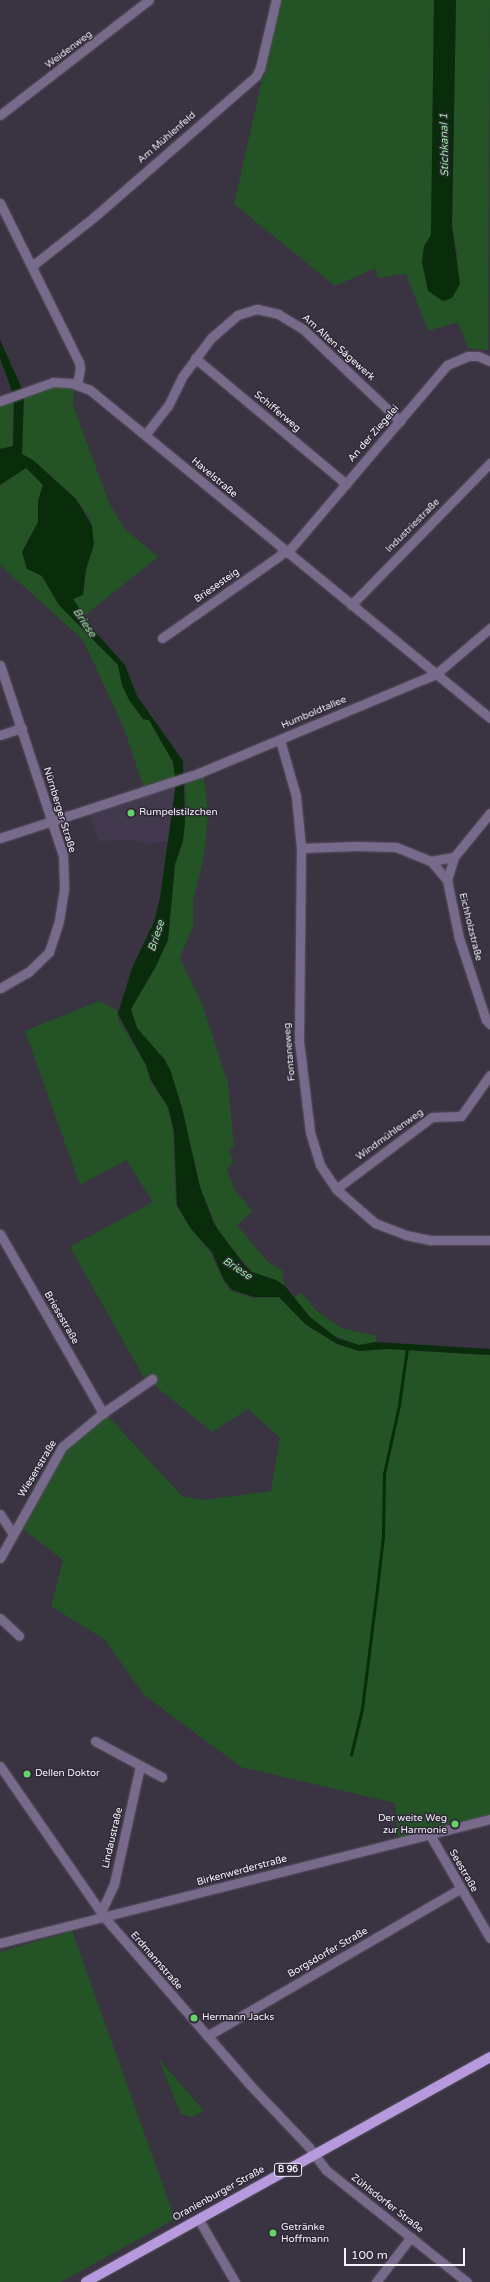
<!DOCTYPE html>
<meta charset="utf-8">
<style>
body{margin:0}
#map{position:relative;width:490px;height:2282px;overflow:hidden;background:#393342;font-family:"Varela Round",sans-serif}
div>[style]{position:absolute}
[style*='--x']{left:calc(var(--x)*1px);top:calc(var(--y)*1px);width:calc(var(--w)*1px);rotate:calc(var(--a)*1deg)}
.built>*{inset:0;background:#42394e}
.green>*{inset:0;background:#245325}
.water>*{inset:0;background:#092c0b}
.stream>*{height:2.5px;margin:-1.25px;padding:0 1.25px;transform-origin:1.25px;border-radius:1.25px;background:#092c0b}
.roads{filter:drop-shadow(0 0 1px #57515f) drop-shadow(0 0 1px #57515f)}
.minor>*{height:9px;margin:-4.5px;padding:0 4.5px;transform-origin:4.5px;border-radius:4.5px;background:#776a8a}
.primary>*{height:10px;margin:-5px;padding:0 5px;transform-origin:5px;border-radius:5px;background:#b79add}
.dots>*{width:11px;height:11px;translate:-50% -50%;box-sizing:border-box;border:2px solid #2f2938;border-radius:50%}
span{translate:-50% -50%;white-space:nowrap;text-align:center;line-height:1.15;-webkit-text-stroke:3px #2f2938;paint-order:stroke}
.shield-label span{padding:1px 3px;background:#2f2938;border:1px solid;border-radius:3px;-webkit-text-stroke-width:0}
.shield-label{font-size:9px;color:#f4f1fa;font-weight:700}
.street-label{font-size:10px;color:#f4f1fa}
.poi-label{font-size:10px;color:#f4f1fa}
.left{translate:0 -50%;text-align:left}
.right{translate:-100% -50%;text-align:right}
.water-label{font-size:11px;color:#93eb93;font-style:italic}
.scale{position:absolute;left:344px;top:2248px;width:121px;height:18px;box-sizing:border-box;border:2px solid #f4f1fa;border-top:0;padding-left:5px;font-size:12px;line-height:14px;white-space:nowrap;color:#f4f1fa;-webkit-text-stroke:3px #2f2938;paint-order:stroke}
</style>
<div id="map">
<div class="built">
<div style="clip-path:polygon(176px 783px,169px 841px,151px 844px,129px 840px,98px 841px,90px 812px)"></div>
</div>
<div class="green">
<div style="clip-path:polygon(280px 0,434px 0,431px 235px,428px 241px,458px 258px,452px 226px,456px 0,490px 0,488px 350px,468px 348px,458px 322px,428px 331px,406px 274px,378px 278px,375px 268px,335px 286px,234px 204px)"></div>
<div style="clip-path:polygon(44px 386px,74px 386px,73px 405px,109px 503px,125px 529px,158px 557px,84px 616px,73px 599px,89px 562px,92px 526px,89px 517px,76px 499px,33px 460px,22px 454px,24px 393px)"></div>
<div style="clip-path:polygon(14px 397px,13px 446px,0 449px,0 402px)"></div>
<div style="clip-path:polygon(26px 468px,43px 485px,38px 501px,38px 522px,22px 552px,27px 568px,42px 576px,59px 605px,118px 665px,122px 685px,143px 719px,149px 720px,173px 762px,176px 780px,145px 791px,123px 726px,83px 640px,0 565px,0 485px)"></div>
<div style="clip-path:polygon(203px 769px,208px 815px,204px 857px,193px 900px,193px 926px,180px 958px,203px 1006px,228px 1084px,234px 1146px,229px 1150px,233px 1162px,227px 1170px,236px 1192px,253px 1211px,237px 1225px,267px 1261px,284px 1272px,282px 1278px,285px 1286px,276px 1280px,252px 1272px,219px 1232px,200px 1187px,182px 1108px,137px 1028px,131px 1009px,168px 940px,175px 864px,183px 841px,185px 821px,186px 780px)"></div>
<div style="clip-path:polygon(99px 1001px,117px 1010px,118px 1019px,146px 1065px,150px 1081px,168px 1107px,173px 1131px,176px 1205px,191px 1229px,211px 1253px,223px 1280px,231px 1291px,254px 1298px,279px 1297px,312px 1329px,359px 1351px,387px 1349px,490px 1355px,490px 1817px,398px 1842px,395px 1803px,241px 1767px,144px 1695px,105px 1640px,51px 1606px,63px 1560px,23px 1529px,65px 1450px,106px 1414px,182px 1496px,203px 1500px,271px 1491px,280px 1438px,248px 1409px,212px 1432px,143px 1376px,70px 1247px,153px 1202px,126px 1160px,80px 1185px,25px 1031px)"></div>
<div style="clip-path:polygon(301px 1292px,318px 1312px,341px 1328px,376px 1336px,376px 1342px,359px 1345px,327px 1333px,305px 1313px,294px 1298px)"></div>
<div style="clip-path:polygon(72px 1931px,175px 2219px,61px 2282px,0 2282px,0 1952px)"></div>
<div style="clip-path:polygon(158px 2058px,204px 2111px,192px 2117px,181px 2114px)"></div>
</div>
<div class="water">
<div style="clip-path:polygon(434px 0,456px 0,452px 226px,460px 284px,452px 298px,443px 301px,428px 291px,422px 262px,424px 246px,431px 235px)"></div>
<div style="clip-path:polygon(0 340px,24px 393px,22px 454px,33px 460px,76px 499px,92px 526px,94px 545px,86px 569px,83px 595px,73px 599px,96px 633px,125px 665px,137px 696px,183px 761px,185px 821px,183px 841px,175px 864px,168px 940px,155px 968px,131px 1009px,137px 1028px,165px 1060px,171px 1072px,182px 1108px,200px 1187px,214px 1224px,245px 1266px,252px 1272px,276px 1280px,285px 1286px,310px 1317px,337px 1338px,359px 1345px,376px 1342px,490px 1349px,490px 1355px,387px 1349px,359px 1351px,337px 1344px,305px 1324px,279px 1297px,254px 1297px,232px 1290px,224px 1280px,212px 1252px,191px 1229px,177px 1205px,174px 1131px,168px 1107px,151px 1080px,146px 1065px,118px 1014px,132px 968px,154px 922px,160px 898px,176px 783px,173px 762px,149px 720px,143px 719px,129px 700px,122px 685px,118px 665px,59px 605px,42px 576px,27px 569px,22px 552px,38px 522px,38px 501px,43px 485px,26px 468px,0 485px,0 449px,13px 446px,14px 397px,0 358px)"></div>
</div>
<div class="stream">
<div style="--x:351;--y:1755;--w:47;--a:-76.6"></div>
<div style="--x:362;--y:1709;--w:121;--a:-82.9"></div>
<div style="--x:377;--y:1589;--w:53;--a:-83.5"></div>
<div style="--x:383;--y:1536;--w:62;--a:-89.1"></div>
<div style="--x:384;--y:1474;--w:71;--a:-77.7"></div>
<div style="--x:399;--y:1405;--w:57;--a:-81.9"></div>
</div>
<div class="roads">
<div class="minor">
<div style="--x:0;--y:115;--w:188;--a:-37.7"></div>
<div style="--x:0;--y:203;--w:178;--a:63.6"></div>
<div style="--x:79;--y:362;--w:7;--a:82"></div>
<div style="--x:80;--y:369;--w:16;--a:101"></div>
<div style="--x:32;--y:266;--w:79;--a:-38.3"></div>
<div style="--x:94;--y:217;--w:215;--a:-41"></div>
<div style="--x:256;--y:76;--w:9;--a:-63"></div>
<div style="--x:260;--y:68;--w:70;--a:-76.8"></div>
<div style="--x:195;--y:358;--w:197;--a:39.8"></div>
<div style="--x:0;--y:401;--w:56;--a:-19.7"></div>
<div style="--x:53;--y:382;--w:18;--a:3"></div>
<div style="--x:71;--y:383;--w:20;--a:20"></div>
<div style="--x:90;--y:390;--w:517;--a:39.35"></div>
<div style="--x:145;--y:435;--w:37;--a:-52"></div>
<div style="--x:168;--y:406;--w:32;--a:-64"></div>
<div style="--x:182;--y:377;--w:49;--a:-53.4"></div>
<div style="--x:211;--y:338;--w:35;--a:-41"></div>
<div style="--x:237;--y:315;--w:21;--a:-17"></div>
<div style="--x:257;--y:309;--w:22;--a:13"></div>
<div style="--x:278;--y:314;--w:29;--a:31"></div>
<div style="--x:303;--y:329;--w:134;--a:43.5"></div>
<div style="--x:287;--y:553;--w:247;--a:-49.6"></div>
<div style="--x:447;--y:365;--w:23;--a:-23"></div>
<div style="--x:468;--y:356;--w:10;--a:0"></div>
<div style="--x:478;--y:356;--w:13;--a:23"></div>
<div style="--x:351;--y:605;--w:199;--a:-45.6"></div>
<div style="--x:162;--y:638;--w:143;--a:-35"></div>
<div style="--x:279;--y:556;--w:8;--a:-50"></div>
<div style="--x:0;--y:665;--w:200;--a:71.7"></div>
<div style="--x:63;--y:855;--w:34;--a:88"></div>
<div style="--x:64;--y:889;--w:32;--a:99"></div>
<div style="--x:59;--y:921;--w:33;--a:108"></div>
<div style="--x:49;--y:952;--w:29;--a:136"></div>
<div style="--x:28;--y:972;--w:32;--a:150"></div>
<div style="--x:0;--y:735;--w:23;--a:-18"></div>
<div style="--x:280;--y:740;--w:58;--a:74.1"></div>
<div style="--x:296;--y:796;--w:52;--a:84.5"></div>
<div style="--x:301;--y:848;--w:193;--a:90.6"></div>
<div style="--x:299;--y:1041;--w:92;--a:83.1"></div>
<div style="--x:310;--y:1132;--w:34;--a:73"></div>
<div style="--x:320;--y:1165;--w:29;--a:56"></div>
<div style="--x:336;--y:1189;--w:52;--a:41.1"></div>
<div style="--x:375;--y:1223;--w:33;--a:21"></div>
<div style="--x:406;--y:1235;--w:25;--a:12"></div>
<div style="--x:430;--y:1240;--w:60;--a:0"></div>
<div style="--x:0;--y:838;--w:209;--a:-18.1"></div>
<div style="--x:199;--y:773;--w:238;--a:-22.7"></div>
<div style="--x:419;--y:681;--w:18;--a:-22"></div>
<div style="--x:436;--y:674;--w:71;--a:-40.4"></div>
<div style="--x:301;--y:848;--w:55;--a:-2.1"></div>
<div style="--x:356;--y:846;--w:40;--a:1.4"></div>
<div style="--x:396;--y:847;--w:38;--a:22"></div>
<div style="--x:431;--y:861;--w:23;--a:-10"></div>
<div style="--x:431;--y:861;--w:25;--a:50"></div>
<div style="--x:447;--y:880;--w:59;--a:78.3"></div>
<div style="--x:459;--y:938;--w:86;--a:71.8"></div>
<div style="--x:486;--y:1020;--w:6;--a:45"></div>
<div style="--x:447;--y:880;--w:24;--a:-73"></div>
<div style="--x:454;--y:857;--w:57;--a:-50.7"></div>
<div style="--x:336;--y:1189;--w:120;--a:-36.9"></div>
<div style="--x:432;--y:1117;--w:29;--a:-2"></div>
<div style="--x:461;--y:1116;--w:50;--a:-54.7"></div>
<div style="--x:0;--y:1234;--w:207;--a:60.1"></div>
<div style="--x:0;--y:1514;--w:24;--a:57"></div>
<div style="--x:0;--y:1558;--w:127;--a:-60.8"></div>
<div style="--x:62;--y:1447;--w:53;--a:-39.7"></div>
<div style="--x:103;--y:1413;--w:60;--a:-34.8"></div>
<div style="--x:0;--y:1618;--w:26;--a:43"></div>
<div style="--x:95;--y:1741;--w:76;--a:28.2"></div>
<div style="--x:0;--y:1766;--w:185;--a:55.4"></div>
<div style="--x:105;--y:1918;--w:221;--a:49"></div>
<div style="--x:250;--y:2085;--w:84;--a:46.4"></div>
<div style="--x:308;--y:2146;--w:30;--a:53"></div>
<div style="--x:326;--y:2170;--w:180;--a:38.5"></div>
<div style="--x:430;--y:1835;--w:119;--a:59.8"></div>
<div style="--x:101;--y:1912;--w:31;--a:-65"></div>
<div style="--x:114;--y:1884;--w:121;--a:-77.6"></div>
<div style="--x:0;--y:1943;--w:505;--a:-14.2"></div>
<div style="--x:207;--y:2036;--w:294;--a:-30.2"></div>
<div style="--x:199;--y:2220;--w:72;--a:59.9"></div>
<div style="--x:376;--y:2282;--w:57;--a:-52.1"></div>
</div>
<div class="primary">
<div style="--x:86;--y:2282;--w:462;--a:-29.1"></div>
</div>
</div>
<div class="dots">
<div style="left:131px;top:813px;background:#64d468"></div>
<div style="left:27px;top:1774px;background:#64d468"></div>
<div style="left:455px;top:1824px;background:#64d468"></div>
<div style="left:194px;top:2018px;background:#64d468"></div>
<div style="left:273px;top:2233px;background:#64d468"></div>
</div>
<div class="shield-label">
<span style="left:288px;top:2170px">B 96</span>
</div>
<div class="street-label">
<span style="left:69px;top:50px;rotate:-37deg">Weidenweg</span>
<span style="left:167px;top:138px;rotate:-41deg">Am Mühlenfeld</span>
<span style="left:338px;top:348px;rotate:42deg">Am Alten Sägewerk</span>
<span style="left:277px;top:412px;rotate:40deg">Schifferweg</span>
<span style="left:374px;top:434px;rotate:-49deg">An der Ziegelei</span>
<span style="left:214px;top:478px;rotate:40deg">Havelstraße</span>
<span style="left:413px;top:526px;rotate:-45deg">Industriestraße</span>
<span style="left:217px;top:586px;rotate:-35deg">Briesesteig</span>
<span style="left:314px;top:713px;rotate:-23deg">Humboldtallee</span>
<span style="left:59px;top:810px;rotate:73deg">Nürnberger Straße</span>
<span style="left:470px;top:927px;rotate:76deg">Eichholzstraße</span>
<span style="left:290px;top:1052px;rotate:-95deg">Fontaneweg</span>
<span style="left:390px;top:1135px;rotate:-36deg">Windmühlenweg</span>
<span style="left:61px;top:1318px;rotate:60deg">Briesestraße</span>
<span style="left:38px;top:1469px;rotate:-59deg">Wiesenstraße</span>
<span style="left:113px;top:1838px;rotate:-77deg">Lindaustraße</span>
<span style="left:242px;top:1871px;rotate:-15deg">Birkenwerderstraße</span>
<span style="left:463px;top:1871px;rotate:60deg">Seestraße</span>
<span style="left:328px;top:1953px;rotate:-30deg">Borgsdorfer Straße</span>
<span style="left:156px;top:1961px;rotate:49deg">Erdmannstraße</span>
<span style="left:219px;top:2194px;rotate:-29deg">Oranienburger Straße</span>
<span style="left:387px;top:2204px;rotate:38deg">Zühlsdorfer Straße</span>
</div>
<div class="poi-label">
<span class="left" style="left:139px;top:813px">Rumpelstilzchen</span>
<span class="left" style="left:35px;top:1774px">Dellen Doktor</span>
<span class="right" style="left:447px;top:1824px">Der weite Weg<br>zur Harmonie</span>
<span class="left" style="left:202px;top:2018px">Hermann Jacks</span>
<span class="left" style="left:281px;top:2233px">Getränke<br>Hoffmann</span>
</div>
<div class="water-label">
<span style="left:445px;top:145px;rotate:-91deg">Stichkanal 1</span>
<span style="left:84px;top:623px;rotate:56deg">Briese</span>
<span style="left:157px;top:936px;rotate:-72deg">Briese</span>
<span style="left:237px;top:1269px;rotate:33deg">Briese</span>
</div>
<div class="scale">100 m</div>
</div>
